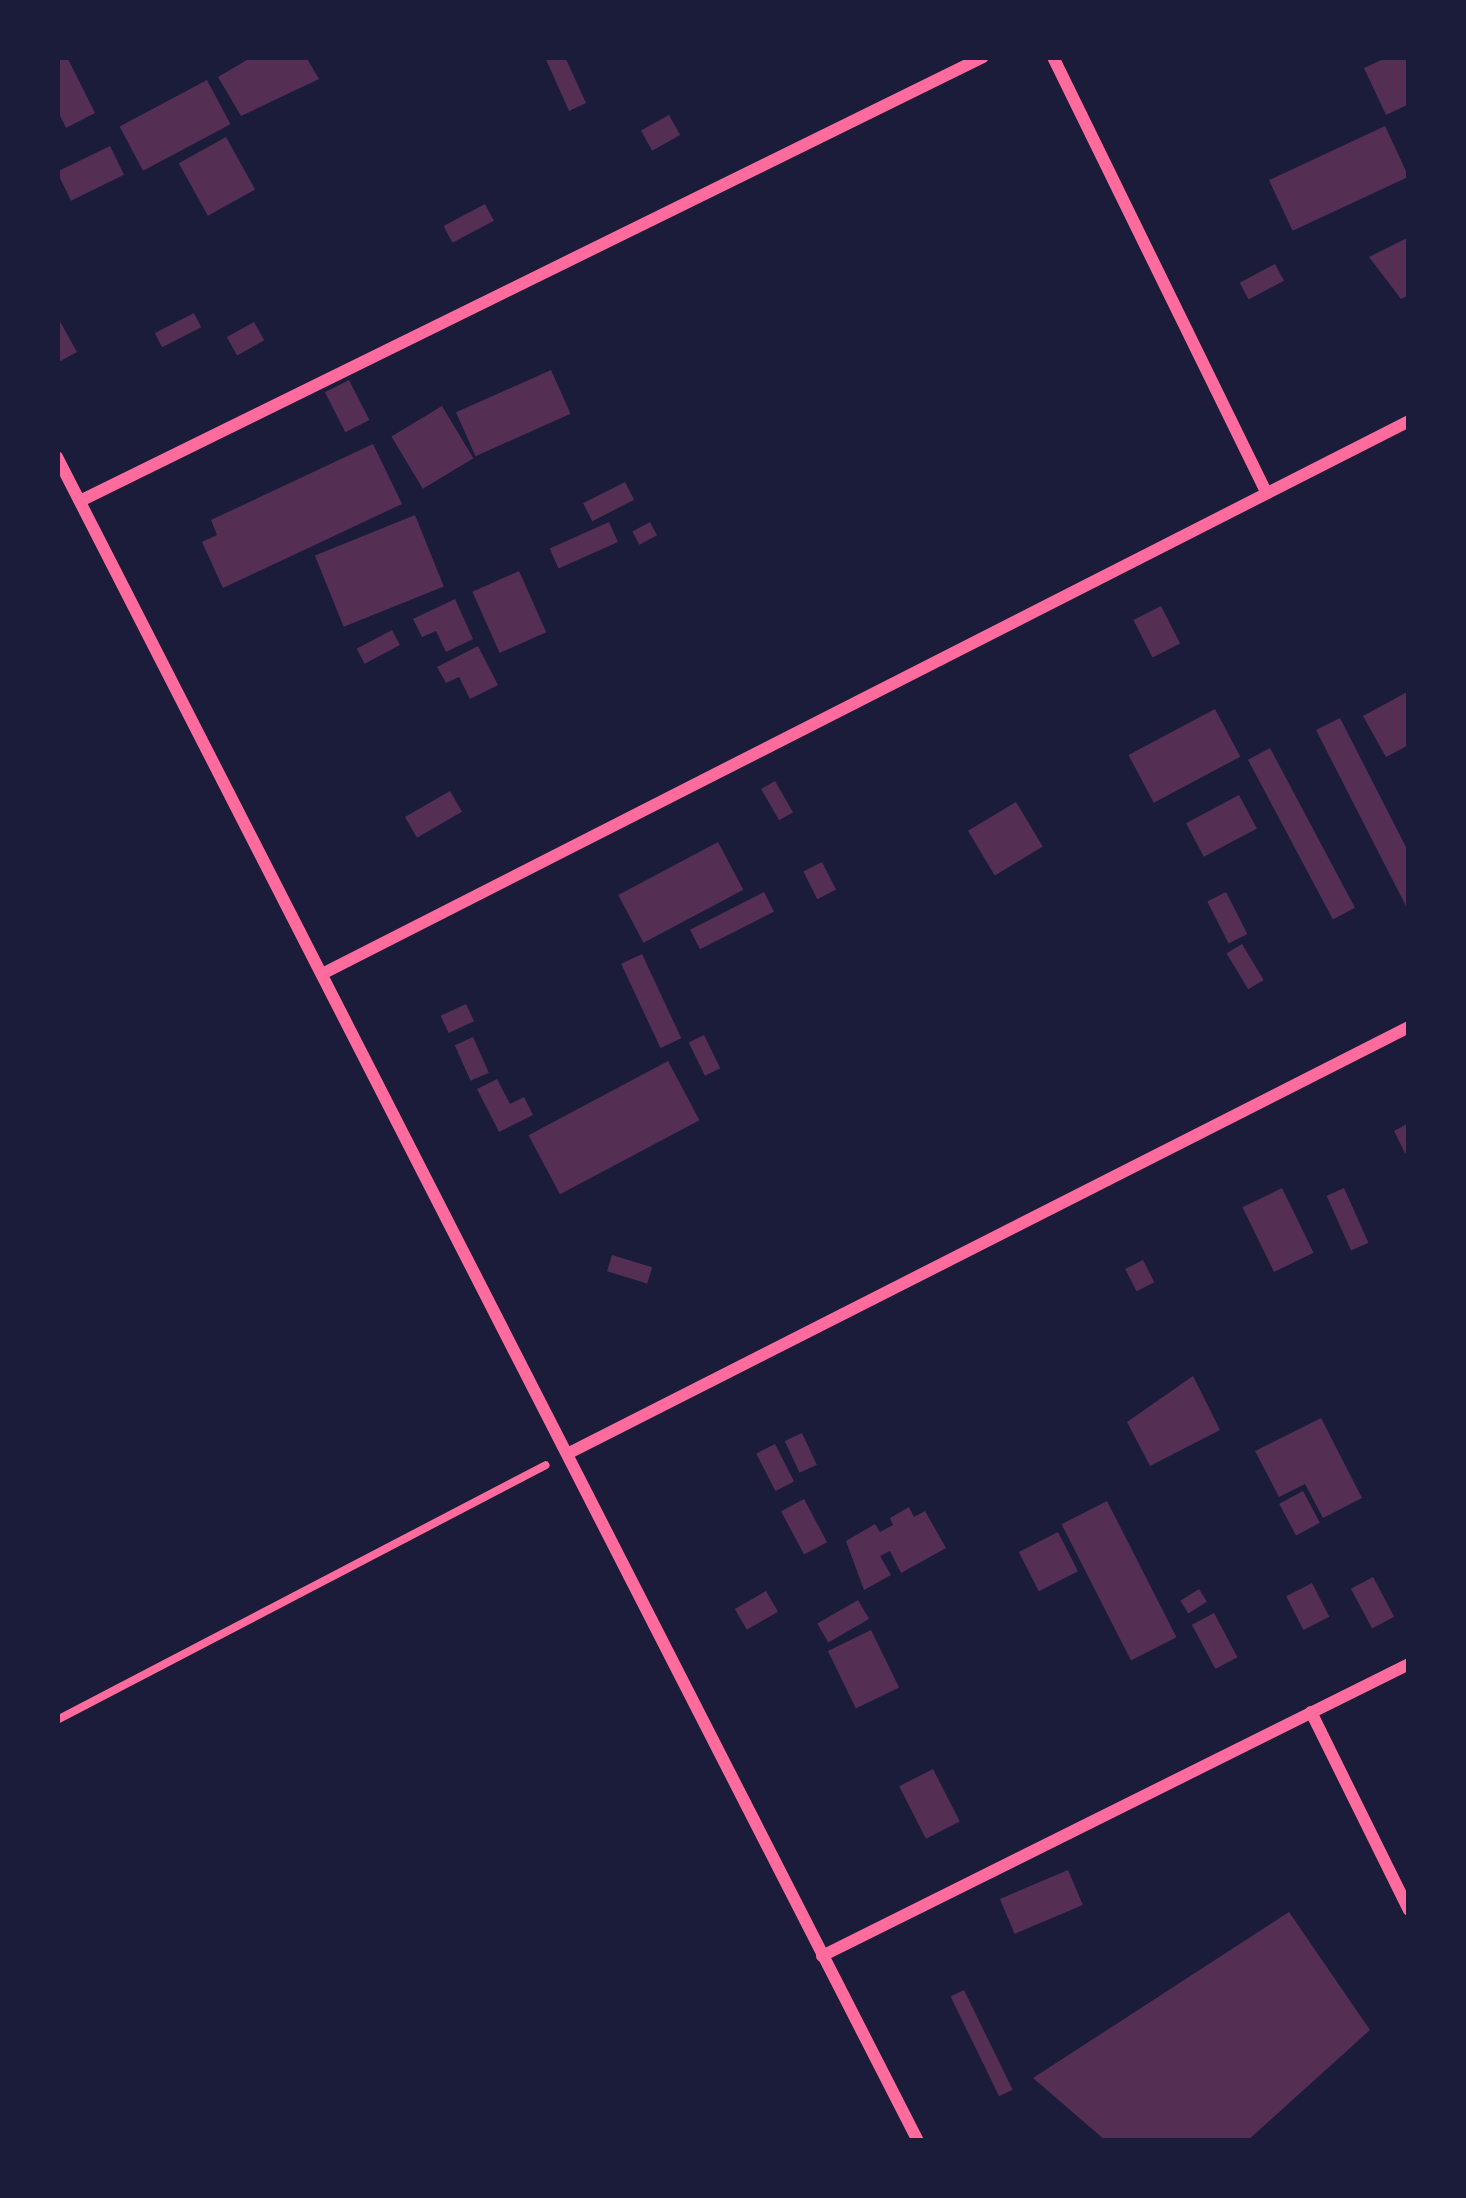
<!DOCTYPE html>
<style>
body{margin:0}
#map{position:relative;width:1466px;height:2198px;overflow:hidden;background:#1b1b3a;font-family:"Roboto Condensed",sans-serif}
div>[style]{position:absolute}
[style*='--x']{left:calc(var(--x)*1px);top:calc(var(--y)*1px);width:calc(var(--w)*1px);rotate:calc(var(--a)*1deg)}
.building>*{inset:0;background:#542f53;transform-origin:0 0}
.path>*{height:8px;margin:-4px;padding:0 4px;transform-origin:4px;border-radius:4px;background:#ff6b9d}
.minor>*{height:12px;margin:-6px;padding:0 6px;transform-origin:6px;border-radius:6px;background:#ff6b9d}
span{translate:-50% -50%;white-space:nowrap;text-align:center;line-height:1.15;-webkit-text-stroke:12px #1b1b3a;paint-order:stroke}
.frame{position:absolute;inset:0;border:60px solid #1b1b3a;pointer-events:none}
</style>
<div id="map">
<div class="building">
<div style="clip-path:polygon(57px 57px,67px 57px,95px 113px,66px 128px,57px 109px)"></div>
<div style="clip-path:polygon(252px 57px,306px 57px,319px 79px,241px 116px,218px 77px)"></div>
<div style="clip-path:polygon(545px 57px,565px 57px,586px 103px,569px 111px)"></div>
<div style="clip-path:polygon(1388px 57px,1409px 57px,1409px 104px,1386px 115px,1364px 68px)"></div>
<div style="left:207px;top:80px;width:50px;height:99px;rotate:62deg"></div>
<div style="left:669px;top:115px;width:23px;height:32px;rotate:61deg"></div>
<div style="left:1385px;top:126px;width:56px;height:128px;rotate:65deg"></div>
<div style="left:226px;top:137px;width:60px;height:54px;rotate:61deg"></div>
<div style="left:110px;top:146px;width:32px;height:59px;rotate:64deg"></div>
<div style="left:485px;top:204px;width:19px;height:47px;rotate:62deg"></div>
<div style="clip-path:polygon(1409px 237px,1409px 295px,1401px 299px,1369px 257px)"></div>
<div style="left:1275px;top:264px;width:19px;height:40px;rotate:62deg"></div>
<div style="left:194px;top:313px;width:16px;height:44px;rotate:63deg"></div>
<div style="clip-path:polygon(57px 316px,77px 352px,57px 363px)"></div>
<div style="left:254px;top:322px;width:21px;height:31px;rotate:61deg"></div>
<div style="left:551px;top:370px;width:48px;height:104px;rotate:66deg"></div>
<div style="left:349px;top:380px;width:45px;height:27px;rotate:63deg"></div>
<div style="left:442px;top:406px;width:61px;height:59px;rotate:59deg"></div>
<div style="clip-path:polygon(373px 444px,402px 504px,223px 588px,202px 542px,217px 535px,211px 520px)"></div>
<div style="left:625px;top:482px;width:20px;height:47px;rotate:63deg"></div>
<div style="left:415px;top:515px;width:77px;height:108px;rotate:68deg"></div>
<div style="left:609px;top:522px;width:22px;height:65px;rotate:66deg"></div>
<div style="left:650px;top:522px;width:15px;height:20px;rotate:62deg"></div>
<div style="left:519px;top:571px;width:67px;height:51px;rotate:66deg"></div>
<div style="clip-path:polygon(455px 599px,473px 639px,446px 652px,436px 631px,422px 637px,413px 619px)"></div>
<div style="left:1161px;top:606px;width:42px;height:31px;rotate:63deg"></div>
<div style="left:392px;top:630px;width:17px;height:40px;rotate:62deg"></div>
<div style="clip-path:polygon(478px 646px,498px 685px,470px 699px,459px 677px,446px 683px,437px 667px)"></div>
<div style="clip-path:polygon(1409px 691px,1409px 745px,1386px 757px,1363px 716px)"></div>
<div style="left:1215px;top:709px;width:54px;height:98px;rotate:62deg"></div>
<div style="clip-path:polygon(1340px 718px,1409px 853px,1409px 912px,1316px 730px)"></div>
<div style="left:1270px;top:748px;width:181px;height:25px;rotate:62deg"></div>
<div style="left:775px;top:781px;width:36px;height:16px;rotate:60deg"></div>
<div style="left:450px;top:791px;width:24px;height:52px;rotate:60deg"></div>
<div style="left:1239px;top:795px;width:38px;height:60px;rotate:62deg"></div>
<div style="left:1016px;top:802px;width:52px;height:56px;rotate:59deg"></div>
<div style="left:718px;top:842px;width:54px;height:113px;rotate:62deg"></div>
<div style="left:822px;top:862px;width:31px;height:21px;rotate:63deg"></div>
<div style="left:764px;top:892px;width:22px;height:83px;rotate:63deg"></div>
<div style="left:1226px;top:892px;width:47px;height:21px;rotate:63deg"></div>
<div style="left:1242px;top:944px;width:42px;height:18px;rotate:59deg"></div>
<div style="left:642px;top:954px;width:93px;height:23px;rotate:65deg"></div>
<div style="left:466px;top:1004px;width:19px;height:28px;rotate:65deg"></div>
<div style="left:704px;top:1035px;width:37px;height:17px;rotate:64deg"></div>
<div style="left:473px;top:1037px;width:39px;height:20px;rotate:66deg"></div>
<div style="left:668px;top:1061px;width:67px;height:158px;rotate:62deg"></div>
<div style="clip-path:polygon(497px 1079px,510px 1104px,524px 1097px,533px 1115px,499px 1132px,477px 1089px)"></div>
<div style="clip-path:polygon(1409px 1123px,1409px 1151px,1405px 1153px,1394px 1131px)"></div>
<div style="left:1282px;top:1188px;width:72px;height:44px;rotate:64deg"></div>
<div style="left:1344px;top:1188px;width:60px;height:19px;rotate:66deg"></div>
<div style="left:612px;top:1255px;width:42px;height:17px;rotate:17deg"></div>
<div style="left:1143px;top:1260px;width:25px;height:20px;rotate:63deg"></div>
<div style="clip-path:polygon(1193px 1376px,1220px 1430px,1150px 1466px,1127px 1422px)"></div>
<div style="clip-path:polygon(1321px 1418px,1362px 1498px,1323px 1518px,1305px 1484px,1279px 1497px,1255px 1451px)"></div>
<div style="left:802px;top:1433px;width:35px;height:19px;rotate:65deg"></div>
<div style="left:775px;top:1444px;width:42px;height:21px;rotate:63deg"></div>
<div style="left:1303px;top:1491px;width:36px;height:27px;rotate:62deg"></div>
<div style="left:804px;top:1499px;width:49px;height:26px;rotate:62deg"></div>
<div style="left:1107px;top:1501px;width:153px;height:51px;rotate:63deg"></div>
<div style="clip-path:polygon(909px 1507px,914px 1517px,925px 1511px,946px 1548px,901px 1573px,890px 1551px,880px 1556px,891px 1575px,864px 1590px,846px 1541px,875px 1524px,880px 1532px,893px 1525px,890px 1518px)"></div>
<div style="left:1058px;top:1532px;width:44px;height:44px;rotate:63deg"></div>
<div style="left:1373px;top:1577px;width:45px;height:25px;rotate:62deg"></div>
<div style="left:1312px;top:1583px;width:38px;height:29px;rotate:63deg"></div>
<div style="left:1199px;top:1589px;width:15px;height:22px;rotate:58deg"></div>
<div style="left:766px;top:1591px;width:24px;height:36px;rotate:60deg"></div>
<div style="left:858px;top:1600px;width:22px;height:47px;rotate:60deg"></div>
<div style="left:1214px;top:1613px;width:50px;height:25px;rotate:62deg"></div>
<div style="left:871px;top:1630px;width:64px;height:48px;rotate:64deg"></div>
<div style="left:933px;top:1769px;width:59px;height:38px;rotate:63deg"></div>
<div style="left:1068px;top:1870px;width:38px;height:74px;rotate:67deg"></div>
<div style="clip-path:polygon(1289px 1912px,1370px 2030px,1247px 2141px,1106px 2141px,1033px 2078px)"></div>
<div style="left:964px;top:1990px;width:111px;height:15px;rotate:64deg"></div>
</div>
<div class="path">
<div style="--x:57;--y:1720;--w:551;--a:-27.54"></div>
</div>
<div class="minor">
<div style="--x:1053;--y:57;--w:486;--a:63.9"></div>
<div style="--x:57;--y:457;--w:1891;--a:62.92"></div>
<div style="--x:80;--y:501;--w:1006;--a:-26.18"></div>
<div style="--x:322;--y:974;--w:1220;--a:-26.96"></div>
<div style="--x:569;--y:1453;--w:942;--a:-26.89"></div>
<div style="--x:1311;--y:1712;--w:221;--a:63.7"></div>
<div style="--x:822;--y:1956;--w:656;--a:-26.45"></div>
</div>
<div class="frame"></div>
</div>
